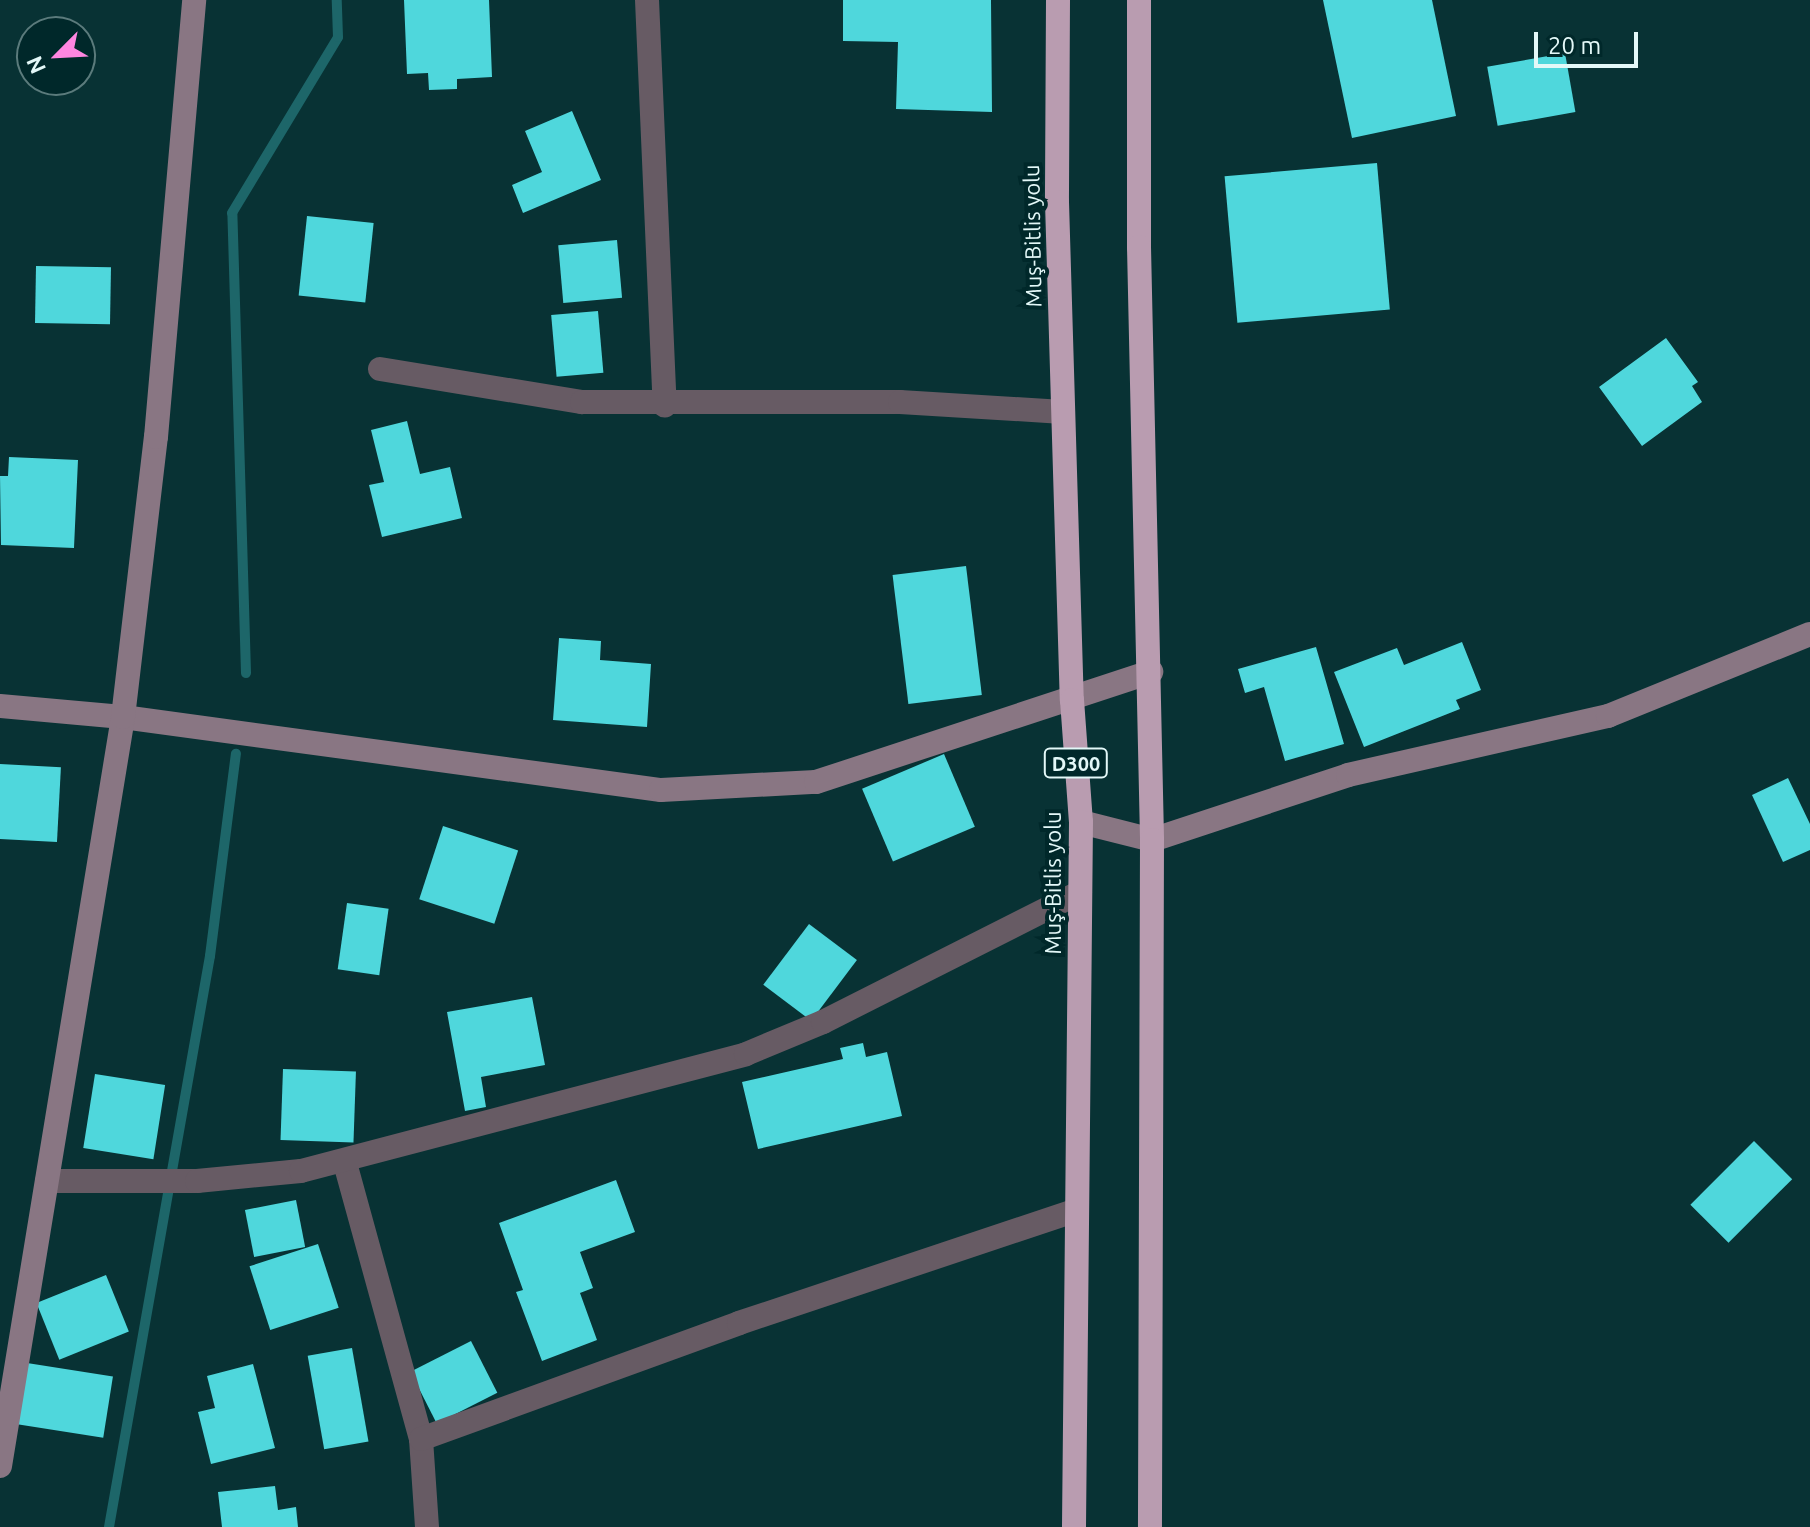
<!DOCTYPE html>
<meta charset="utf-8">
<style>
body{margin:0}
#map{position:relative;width:1810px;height:1527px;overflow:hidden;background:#083234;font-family:Ubuntu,sans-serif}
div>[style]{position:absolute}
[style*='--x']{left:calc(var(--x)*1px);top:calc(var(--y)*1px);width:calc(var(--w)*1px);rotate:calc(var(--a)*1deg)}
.stream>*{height:10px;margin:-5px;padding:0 5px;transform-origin:5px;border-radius:5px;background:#1d6669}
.building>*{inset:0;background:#4fd7dc;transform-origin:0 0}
.street>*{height:24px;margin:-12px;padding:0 12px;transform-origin:12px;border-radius:12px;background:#675b64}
.secondary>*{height:24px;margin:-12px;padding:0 12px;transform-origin:12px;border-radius:12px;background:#897683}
.highway>*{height:24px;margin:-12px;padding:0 12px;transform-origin:12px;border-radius:12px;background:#b99cb0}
span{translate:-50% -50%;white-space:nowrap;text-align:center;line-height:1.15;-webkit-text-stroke:8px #00282a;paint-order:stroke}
.shield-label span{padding:2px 6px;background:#00282a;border:2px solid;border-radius:6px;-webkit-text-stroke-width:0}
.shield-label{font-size:20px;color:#e3f8f8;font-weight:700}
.street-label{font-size:22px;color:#e3f8f8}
.north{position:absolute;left:16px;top:16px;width:80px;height:80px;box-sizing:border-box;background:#00282a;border:2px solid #5b7b7c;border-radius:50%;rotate:246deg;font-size:22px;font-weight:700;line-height:32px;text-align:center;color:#e3f8f8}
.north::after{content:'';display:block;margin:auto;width:28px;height:36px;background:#fe86e0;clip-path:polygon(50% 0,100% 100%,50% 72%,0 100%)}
.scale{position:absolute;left:1534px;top:32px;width:104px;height:36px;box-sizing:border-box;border:4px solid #e3f8f8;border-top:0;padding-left:10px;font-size:24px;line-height:28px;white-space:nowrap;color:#e3f8f8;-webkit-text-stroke:6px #00282a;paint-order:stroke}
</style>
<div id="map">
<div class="stream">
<div style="--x:246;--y:673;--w:460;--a:-91.7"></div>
<div style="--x:232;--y:213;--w:205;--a:-58.9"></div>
<div style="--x:338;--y:37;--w:37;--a:-92"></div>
<div style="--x:109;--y:1527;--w:580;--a:-79.97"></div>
<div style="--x:210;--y:956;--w:204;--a:-82.7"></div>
</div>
<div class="building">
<div style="clip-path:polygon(404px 0,489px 0,492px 77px,457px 79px,457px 89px,429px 90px,428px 73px,407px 74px)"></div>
<div style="clip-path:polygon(843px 0,991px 0,992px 112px,896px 109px,898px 42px,843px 41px)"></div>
<div style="clip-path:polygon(1323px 0,1432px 0,1456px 116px,1352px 138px)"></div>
<div style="left:1565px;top:53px;width:60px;height:79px;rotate:80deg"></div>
<div style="clip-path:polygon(572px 111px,601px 180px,523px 213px,512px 185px,542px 172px,525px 131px)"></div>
<div style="left:1377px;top:163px;width:147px;height:153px;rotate:85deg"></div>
<div style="left:307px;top:216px;width:67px;height:80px;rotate:6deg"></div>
<div style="left:617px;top:240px;width:58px;height:59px;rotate:85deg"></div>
<div style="left:36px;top:266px;width:75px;height:57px;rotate:1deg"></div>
<div style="left:598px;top:311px;width:62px;height:47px;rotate:85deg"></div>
<div style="clip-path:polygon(1666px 338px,1698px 382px,1692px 386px,1702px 402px,1642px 446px,1599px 387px)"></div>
<div style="clip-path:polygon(407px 421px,420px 474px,450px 467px,462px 518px,382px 537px,369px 485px,384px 482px,371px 430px)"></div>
<div style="clip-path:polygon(9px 457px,78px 460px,74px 548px,1px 545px,0 476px,8px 476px)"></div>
<div style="left:966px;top:566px;width:130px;height:74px;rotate:83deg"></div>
<div style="clip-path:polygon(559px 638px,601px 641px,600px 660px,651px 664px,647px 727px,553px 720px)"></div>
<div style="clip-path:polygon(1462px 642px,1481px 690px,1456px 700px,1460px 709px,1364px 747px,1334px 672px,1397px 648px,1404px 665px)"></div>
<div style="clip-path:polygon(1316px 647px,1344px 744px,1285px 761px,1264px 687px,1245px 693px,1238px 669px)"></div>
<div style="left:944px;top:754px;width:79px;height:89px;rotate:67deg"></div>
<div style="left:0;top:764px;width:61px;height:75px;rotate:3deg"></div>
<div style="clip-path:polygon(1788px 778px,1810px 824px,1810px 850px,1783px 862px,1752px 795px)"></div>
<div style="left:443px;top:826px;width:79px;height:77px;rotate:18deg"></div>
<div style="left:347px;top:903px;width:42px;height:67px;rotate:8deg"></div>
<div style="left:809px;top:924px;width:60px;height:76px;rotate:37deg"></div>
<div style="clip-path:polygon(532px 997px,545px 1065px,481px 1077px,486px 1107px,465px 1111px,447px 1012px)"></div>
<div style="clip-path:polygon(863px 1043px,866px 1057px,887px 1052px,902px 1116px,758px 1149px,742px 1082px,843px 1059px,840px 1048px)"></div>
<div style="left:283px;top:1069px;width:73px;height:71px;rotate:2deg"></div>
<div style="left:95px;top:1074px;width:71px;height:75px;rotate:9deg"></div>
<div style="left:1754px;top:1141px;width:54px;height:90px;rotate:45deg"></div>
<div style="clip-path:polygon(616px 1180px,635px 1232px,580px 1252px,593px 1288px,580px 1293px,597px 1340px,542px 1361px,516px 1292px,523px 1290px,499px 1223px)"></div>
<div style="left:296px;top:1200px;width:48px;height:52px;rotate:79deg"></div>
<div style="left:318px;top:1244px;width:67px;height:72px;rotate:72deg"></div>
<div style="left:106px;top:1275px;width:61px;height:75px;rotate:68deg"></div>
<div style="left:471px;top:1341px;width:58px;height:68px;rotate:63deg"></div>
<div style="left:352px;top:1348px;width:95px;height:45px;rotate:80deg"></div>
<div style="left:27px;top:1363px;width:87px;height:62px;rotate:9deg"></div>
<div style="clip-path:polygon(253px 1364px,275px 1448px,211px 1464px,198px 1412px,215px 1408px,207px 1376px)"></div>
<div style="clip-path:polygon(275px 1486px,278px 1510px,296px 1507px,298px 1527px,222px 1527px,218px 1492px)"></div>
</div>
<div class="street">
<div style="--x:647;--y:0;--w:406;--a:87.5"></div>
<div style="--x:380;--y:369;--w:205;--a:9.3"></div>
<div style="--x:582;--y:402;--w:318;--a:0"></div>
<div style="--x:900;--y:402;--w:163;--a:3.5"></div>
<div style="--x:345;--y:1163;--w:286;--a:74.6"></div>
<div style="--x:421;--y:1439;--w:88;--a:86.1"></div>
<div style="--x:47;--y:1181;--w:150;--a:0"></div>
<div style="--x:197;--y:1181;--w:104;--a:-5.5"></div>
<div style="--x:301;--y:1171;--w:460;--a:-14.7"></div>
<div style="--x:746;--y:1054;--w:83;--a:-22.6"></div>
<div style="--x:823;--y:1022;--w:288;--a:-26.8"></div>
<div style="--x:421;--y:1439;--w:338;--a:-20"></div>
<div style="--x:739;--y:1323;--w:356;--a:-18.5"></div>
</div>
<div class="secondary">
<div style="--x:0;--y:706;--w:123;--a:5.1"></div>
<div style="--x:123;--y:717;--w:543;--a:7.73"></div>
<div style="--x:661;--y:790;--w:155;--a:-3"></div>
<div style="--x:816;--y:782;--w:353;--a:-18.2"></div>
<div style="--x:1081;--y:822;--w:73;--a:14.2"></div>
<div style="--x:1152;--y:840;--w:206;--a:-18.3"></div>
<div style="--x:1348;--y:775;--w:267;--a:-12.8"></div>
<div style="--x:1608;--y:716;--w:218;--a:-22.1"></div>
<div style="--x:0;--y:1466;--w:759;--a:-80.67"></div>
<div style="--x:123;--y:717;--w:282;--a:-83.3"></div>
<div style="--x:156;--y:437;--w:439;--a:-85"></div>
</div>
<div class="highway">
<div style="--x:1058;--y:0;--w:202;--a:90.3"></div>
<div style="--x:1057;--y:202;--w:498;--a:88.3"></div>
<div style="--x:1072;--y:700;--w:122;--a:85.8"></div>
<div style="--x:1081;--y:822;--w:705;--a:90.57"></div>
<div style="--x:1139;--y:0;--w:247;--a:90"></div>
<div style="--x:1139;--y:247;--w:593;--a:88.74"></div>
<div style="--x:1152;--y:840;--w:687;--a:90.17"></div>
</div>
<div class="shield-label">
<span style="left:1076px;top:763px">D300</span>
</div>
<div class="street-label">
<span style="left:1032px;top:236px;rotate:-91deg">Muş-Bitlis yolu</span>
<span style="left:1053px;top:883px;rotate:-90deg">Muş-Bitlis yolu</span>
</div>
<div class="north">N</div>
<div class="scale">20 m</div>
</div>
